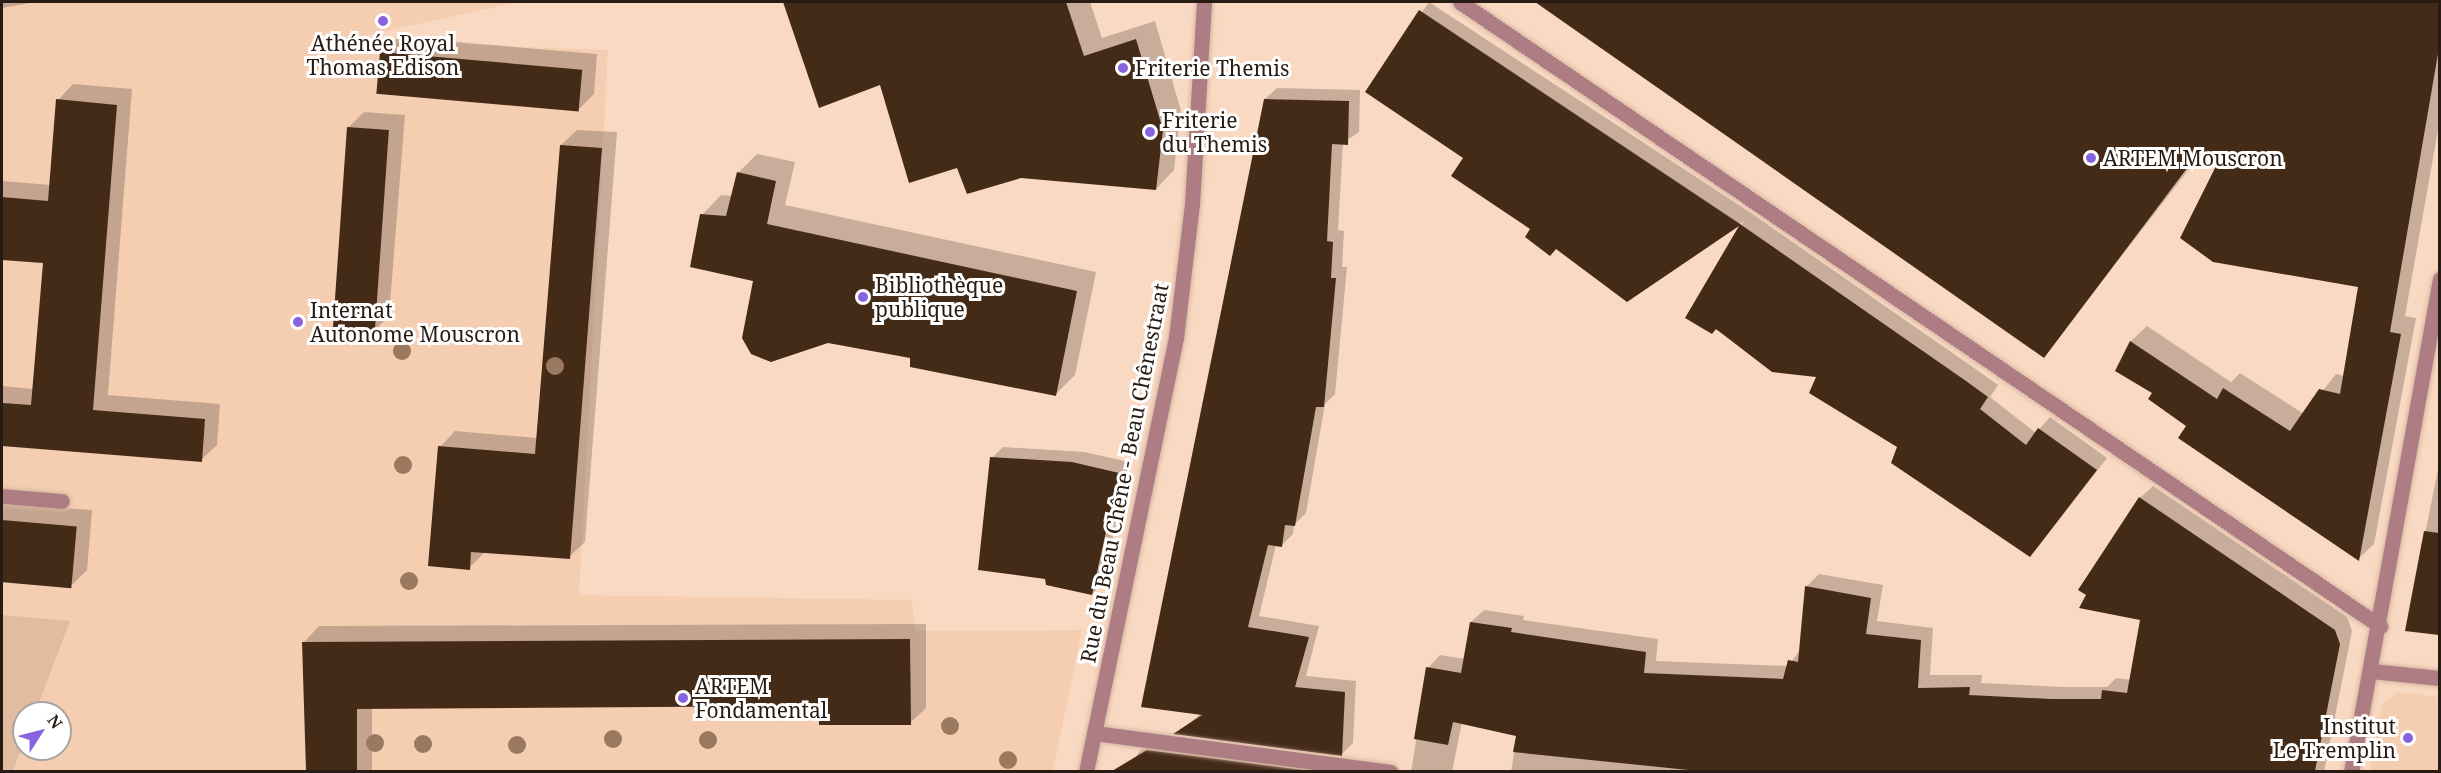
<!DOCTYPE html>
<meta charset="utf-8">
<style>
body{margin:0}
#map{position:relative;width:2441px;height:773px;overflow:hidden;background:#fad9c2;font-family:"Noto Serif",serif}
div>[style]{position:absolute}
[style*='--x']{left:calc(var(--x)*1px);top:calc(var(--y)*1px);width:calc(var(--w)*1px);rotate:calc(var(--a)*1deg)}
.built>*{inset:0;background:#f5ceb2}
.green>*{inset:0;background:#e2bca0}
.shadow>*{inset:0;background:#0003}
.building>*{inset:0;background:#442b18;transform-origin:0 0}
.roads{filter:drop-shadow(0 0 2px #d4b7a2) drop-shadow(0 0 2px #d4b7a2)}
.minor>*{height:15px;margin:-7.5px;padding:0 7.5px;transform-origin:7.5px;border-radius:7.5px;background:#ae7c83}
.trees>*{width:18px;height:18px;margin:-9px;border-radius:50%;background:#9b795f}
.dots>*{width:16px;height:16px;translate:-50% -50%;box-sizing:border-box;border:3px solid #fff;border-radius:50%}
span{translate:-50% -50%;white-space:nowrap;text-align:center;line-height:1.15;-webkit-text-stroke:6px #fff;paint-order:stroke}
.poi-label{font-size:21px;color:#271b13}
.left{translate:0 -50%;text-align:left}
.right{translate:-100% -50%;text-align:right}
.street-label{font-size:21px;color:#271b13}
.frame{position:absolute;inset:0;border:3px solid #271b13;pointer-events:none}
.north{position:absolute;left:12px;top:701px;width:60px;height:60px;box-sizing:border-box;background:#fff;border:2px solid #a9a4a1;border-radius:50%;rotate:54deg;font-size:16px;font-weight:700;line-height:24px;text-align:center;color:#271b13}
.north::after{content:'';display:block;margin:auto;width:21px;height:27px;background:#8863de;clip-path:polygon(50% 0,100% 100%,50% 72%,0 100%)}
</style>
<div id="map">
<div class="built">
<div style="clip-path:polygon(evenodd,2px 2px,329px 2px,333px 13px,330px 2px,519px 2px,344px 40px,608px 50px,579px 595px,912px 600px,915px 631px,1082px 630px,1053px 771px,2px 772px,2px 2px,24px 713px,60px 713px,60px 749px,24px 749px,24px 713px)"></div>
<div style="clip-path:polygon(2398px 692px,2439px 697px,2439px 771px,2370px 771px,2382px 704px)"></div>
</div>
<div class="green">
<div style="clip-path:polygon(2px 615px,70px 621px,35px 713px,24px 713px,24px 742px,13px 771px,2px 771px)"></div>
</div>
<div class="shadow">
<div style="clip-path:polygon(2px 2px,36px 2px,2px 8px)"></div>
<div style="clip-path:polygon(785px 2px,1090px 2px,1102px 38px,1155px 21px,1181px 111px,1174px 170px,1156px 189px,957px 166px,881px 83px,820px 106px)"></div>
<div style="clip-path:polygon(1429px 2px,1751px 213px,1977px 370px,1998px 385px,1990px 397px,2036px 433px,2050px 417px,2107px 458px,2041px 543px,2030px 555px,1819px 376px,1687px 317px,1744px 221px,1627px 300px,1532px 229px,1465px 158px,1367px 91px)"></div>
<div style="clip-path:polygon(1537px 2px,2440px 2px,2440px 119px,2405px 316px,2416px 318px,2374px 544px,2358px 559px,2188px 426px,2154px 392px,2116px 371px,2131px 341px,2147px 326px,2231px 382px,2240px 373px,2304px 414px,2336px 374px,2344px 376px,2360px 286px,2220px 161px,2203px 151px,2044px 356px)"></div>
<div style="clip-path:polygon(398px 37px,597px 54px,594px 94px,578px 110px,382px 53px)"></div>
<div style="clip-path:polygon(73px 84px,132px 89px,108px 395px,220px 404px,217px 445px,201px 460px,2px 444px,2px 386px,34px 389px,44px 262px,2px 258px,2px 181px,51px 185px,58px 100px)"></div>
<div style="clip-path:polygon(1277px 88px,1360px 90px,1359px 132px,1343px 143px,1338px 230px,1344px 231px,1342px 267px,1347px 267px,1335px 394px,1325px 404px,1306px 513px,1294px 525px,1293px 534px,1281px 546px,1276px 545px,1259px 616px,1319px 626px,1306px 676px,1356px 681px,1353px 743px,1342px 754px,1176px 733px,1201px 714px,1265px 99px)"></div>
<div style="clip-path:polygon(364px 112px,405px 115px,389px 316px,373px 332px,349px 127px)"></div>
<div style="clip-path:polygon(577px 130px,617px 132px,585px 542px,569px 557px,485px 552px,469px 568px,440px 447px,455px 431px,538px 438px,561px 145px)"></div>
<div style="clip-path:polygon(757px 154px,795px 162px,785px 205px,1096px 272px,1075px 375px,1056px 394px,911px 357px,754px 280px,702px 215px,721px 195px,733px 196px,738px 173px)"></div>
<div style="clip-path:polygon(1003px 447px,1084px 452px,1129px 462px,1103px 583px,1092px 594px,992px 458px)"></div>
<div style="clip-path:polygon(2440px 459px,2440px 634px,2406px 630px)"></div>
<div style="clip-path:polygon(2153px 486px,2347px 617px,2352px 631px,2324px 772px,1511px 772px,1517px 735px,1462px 722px,1452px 772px,1411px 772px,1428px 668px,1440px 655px,1465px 659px,1471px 622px,1484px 610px,1524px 616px,1523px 620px,1658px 639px,1656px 661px,1788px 666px,1801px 649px,1806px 587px,1819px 574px,1883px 585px,1877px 621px,1933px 628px,1930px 675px,1982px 675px,1981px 683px,2065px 687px,2107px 687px,2116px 678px,2131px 680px,2142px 619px,2140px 498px)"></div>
<div style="clip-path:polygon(2px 504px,92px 510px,87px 570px,72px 585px,2px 580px)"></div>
<div style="clip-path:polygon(926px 624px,926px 708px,910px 723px,820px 705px,372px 707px,372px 772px,307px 772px,304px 642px,319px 626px)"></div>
<div style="clip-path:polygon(1161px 738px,1398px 772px,1125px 772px,1140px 751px)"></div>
</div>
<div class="building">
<div style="clip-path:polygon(783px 2px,1066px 2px,1084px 56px,1136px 39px,1163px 130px,1156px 190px,1021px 178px,967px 194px,957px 168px,909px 183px,880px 85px,819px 108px)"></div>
<div style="clip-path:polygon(1535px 2px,2439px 2px,2439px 48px,2390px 332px,2401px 334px,2359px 561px,2178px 438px,2186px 426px,2148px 399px,2152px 393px,2115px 371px,2130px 341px,2217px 399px,2223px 388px,2290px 431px,2319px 389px,2340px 394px,2358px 287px,2213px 262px,2180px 238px,2218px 162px,2200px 151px,2044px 358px)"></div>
<div style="clip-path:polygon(1419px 10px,1740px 224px,1966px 381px,1988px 397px,1980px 409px,2026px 445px,2038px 428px,2097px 470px,2030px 557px,1891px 463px,1897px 447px,1809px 393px,1816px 377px,1772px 372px,1716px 329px,1712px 334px,1685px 318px,1739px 226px,1627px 302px,1556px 249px,1550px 256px,1525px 237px,1530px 229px,1451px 176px,1463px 158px,1365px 92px)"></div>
<div style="left:380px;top:52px;width:203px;height:42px;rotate:5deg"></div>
<div style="clip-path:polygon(56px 99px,117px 105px,93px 410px,205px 419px,202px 462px,2px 446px,2px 403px,31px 405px,43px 263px,2px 260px,2px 197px,48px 201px)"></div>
<div style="clip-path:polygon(1264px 99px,1349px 101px,1348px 145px,1332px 144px,1327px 241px,1333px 242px,1331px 278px,1336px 278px,1324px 407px,1316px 407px,1295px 526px,1285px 525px,1282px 547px,1268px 545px,1248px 627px,1309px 637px,1295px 687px,1345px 692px,1342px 756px,1173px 734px,1202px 715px,1141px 707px)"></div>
<div style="left:347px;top:127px;width:42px;height:204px;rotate:4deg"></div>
<div style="clip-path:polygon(560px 145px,602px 148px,570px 559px,471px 552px,470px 570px,428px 566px,438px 446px,535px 454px)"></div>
<div style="clip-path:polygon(737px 172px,776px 181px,767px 224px,1077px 291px,1056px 396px,910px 367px,910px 358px,828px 343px,771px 362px,751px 354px,742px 338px,753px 281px,690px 267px,700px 214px,726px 216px)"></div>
<div style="clip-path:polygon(990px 457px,1072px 462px,1119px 473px,1092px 595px,1046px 585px,1045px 579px,978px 570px)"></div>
<div style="clip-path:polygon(2139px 497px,2335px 630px,2340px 644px,2315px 771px,1698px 771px,1513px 752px,1516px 736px,1453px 722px,1448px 745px,1414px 739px,1426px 667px,1461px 673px,1470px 622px,1512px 628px,1511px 632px,1646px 652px,1644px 673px,1783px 679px,1788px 660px,1798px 662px,1805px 586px,1871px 598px,1866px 634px,1921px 640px,1918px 688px,1970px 687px,1969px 695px,2051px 699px,2101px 699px,2102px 690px,2127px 693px,2140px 620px,2079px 608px,2086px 595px,2078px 590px)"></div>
<div style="left:2px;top:520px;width:75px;height:62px;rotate:5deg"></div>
<div style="clip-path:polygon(2424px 531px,2439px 533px,2439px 635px,2405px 631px)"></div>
<div style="clip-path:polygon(910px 639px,911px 725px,819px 725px,819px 706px,357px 709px,357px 771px,306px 771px,302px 642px)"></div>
<div style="clip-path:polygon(1147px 750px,1312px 771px,1112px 771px)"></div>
</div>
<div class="roads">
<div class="minor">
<div style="--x:1460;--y:2;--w:1112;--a:34.15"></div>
<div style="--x:2;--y:496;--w:60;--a:4.8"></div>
<div style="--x:2371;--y:671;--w:69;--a:5.8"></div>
<div style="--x:1094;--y:733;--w:299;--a:7.5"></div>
<div style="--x:1086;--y:772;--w:443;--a:-78.3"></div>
<div style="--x:1176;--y:338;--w:135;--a:-83.2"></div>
<div style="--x:1192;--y:204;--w:202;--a:-86.6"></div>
<div style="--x:2351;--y:772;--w:501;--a:-79.77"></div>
</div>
</div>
<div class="trees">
<div style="left:402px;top:351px"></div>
<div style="left:555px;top:366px"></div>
<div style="left:403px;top:465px"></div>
<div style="left:409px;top:581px"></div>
<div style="left:950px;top:726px"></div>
<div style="left:613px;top:739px"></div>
<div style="left:708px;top:740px"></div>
<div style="left:375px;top:743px"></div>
<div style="left:423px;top:744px"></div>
<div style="left:517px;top:745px"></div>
<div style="left:1008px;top:760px"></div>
</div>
<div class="dots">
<div style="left:383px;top:21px;background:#8863de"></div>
<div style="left:1123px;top:68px;background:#8863de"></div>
<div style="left:1150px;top:132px;background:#8863de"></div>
<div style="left:2091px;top:158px;background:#8863de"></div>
<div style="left:863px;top:297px;background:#8863de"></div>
<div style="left:298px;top:322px;background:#8863de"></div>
<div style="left:683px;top:698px;background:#8863de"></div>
<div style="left:2408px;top:738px;background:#8863de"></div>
</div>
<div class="poi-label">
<span style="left:383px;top:55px">Athénée Royal<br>Thomas Edison</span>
<span class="left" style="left:1135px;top:68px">Friterie Themis</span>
<span class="left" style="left:1162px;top:132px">Friterie<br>du Themis</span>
<span class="left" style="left:2103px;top:158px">ARTEM Mouscron</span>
<span class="left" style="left:875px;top:297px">Bibliothèque<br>publique</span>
<span class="left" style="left:310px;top:322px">Internat<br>Autonome Mouscron</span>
<span class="left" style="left:695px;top:698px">ARTEM<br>Fondamental</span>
<span class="right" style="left:2396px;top:738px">Institut<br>Le Tremplin</span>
</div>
<div class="street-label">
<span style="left:1124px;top:473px;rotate:-79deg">Rue du Beau Chêne - Beau Chênestraat</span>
</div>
<div class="frame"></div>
<div class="north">N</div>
</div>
